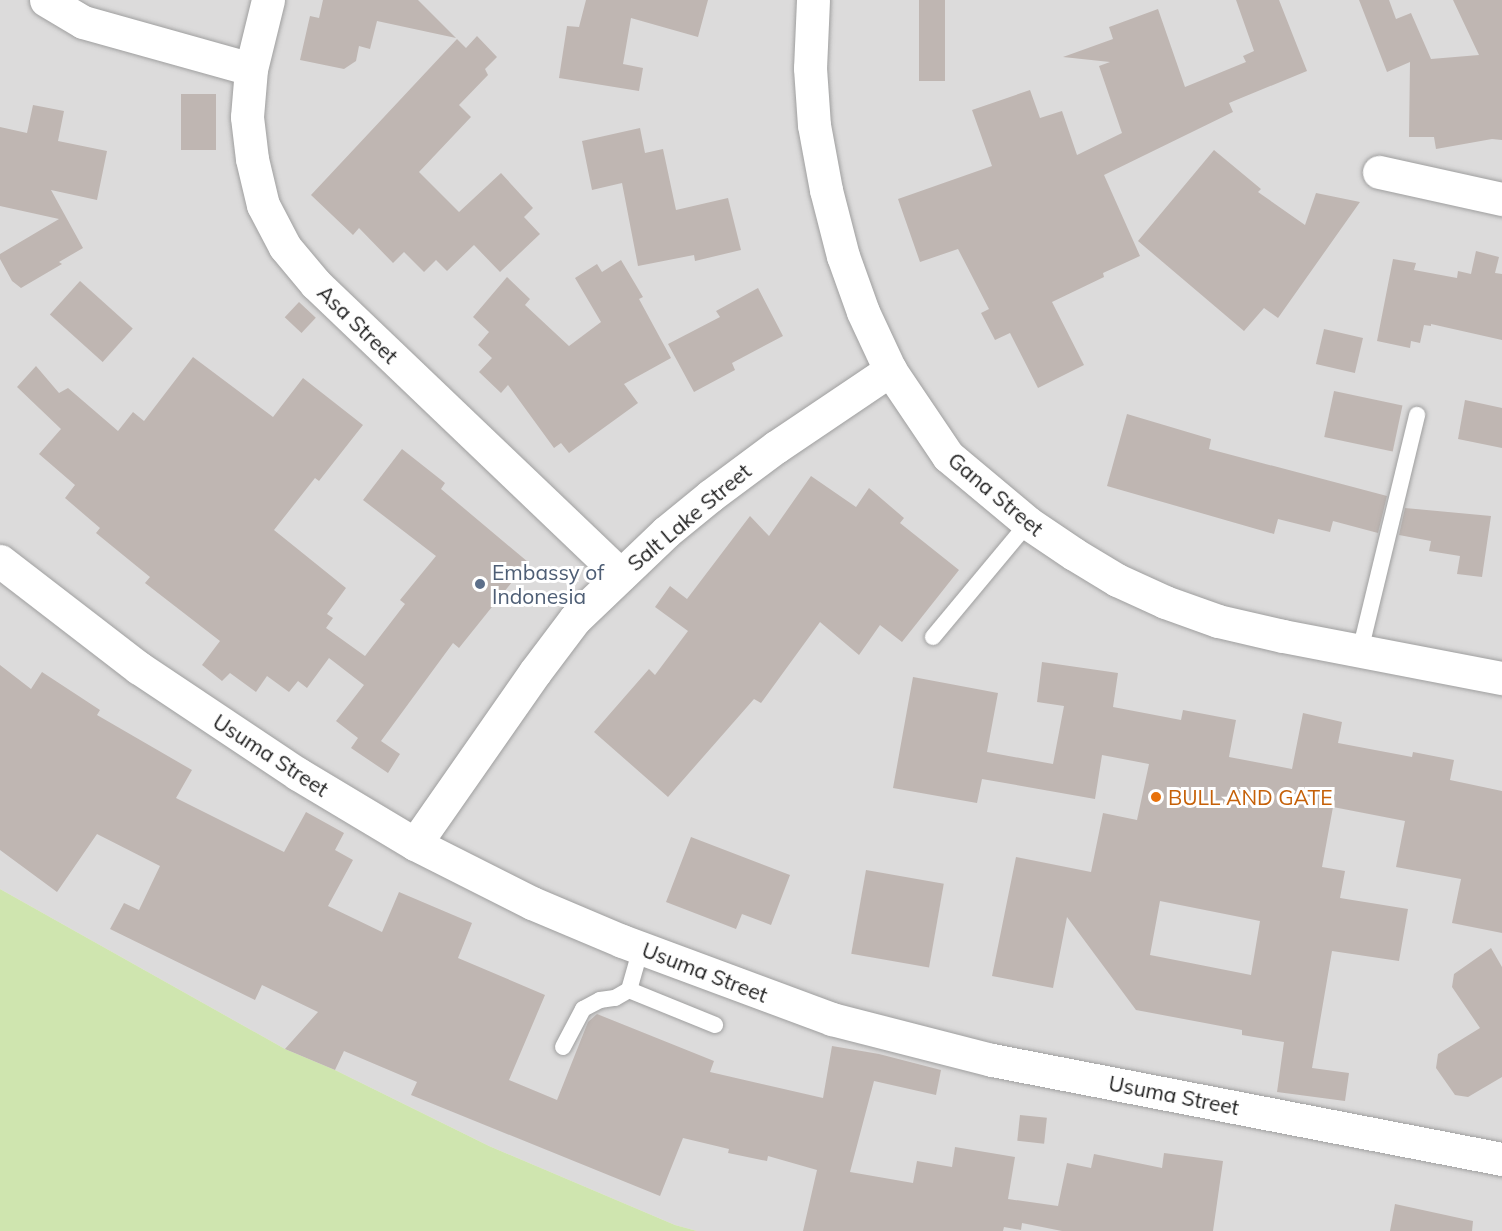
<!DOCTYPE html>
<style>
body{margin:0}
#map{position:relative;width:1502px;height:1231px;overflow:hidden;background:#eeeae5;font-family:Mulish,sans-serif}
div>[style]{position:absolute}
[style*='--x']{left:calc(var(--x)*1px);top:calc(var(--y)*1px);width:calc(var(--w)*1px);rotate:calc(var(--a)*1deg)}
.residential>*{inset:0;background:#dcdbdb}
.grass>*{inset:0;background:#cfe5af}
.building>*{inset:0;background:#bfb6b2;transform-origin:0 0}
.roads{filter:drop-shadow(0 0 2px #9f9f9f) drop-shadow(0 0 2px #9f9f9f)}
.lane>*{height:16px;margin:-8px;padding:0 8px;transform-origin:8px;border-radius:8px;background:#fff}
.street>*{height:33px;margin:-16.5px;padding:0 16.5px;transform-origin:16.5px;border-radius:16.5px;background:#fff}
.dots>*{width:16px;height:16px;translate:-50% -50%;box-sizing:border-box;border:3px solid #fff;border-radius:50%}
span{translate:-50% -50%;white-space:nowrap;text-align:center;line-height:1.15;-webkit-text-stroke:6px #fff;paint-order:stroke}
.street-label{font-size:21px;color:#1e1e1e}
.service-label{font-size:21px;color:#4e5e75}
.left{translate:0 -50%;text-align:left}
.food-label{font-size:21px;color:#c56008}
</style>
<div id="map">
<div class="residential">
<div style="clip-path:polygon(0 0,1502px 0,1502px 1231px,697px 1231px,675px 1225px,489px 1146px,335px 1070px,285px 1049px,0 889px)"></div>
</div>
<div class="grass">
<div style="clip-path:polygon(0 889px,285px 1049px,335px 1070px,489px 1146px,675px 1225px,697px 1231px,0 1231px)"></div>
</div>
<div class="building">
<div style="clip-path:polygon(323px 0,418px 0,456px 38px,377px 21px,370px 49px,359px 46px,356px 61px,344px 69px,300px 60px,310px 16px,319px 18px)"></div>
<div style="clip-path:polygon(586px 0,708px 0,698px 37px,631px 18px,623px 64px,643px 68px,639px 91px,559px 78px,567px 26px,579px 27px)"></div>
<div style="left:919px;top:0;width:26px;height:81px"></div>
<div style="clip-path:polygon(1236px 0,1279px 0,1307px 71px,1229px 103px,1233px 112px,1104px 175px,1140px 256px,1103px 273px,1104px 277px,1052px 302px,1084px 365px,1038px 388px,1010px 333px,995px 340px,981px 313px,989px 309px,958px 249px,920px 262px,898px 199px,992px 166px,972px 110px,1030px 90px,1040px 118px,1062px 111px,1077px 155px,1122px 133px,1099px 66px,1110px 62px,1063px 57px,1113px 39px,1109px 27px,1158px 9px,1185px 87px,1246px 62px,1243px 56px,1254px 51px)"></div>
<div style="clip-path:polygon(1359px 0,1389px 0,1396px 19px,1411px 13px,1431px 59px,1479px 55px,1453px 0,1502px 0,1502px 140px,1492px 139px,1436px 149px,1434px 137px,1409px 137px,1410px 62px,1387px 72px)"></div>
<div style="clip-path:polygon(477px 36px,497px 57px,485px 69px,488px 75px,459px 105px,471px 117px,419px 172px,459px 212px,501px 173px,533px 208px,524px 217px,540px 234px,500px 272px,474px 245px,447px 271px,436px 260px,424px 272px,404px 252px,393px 263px,359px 228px,353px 235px,311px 195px,457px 39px,466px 48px)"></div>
<div style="left:181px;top:94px;width:35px;height:56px"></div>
<div style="clip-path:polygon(33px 105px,64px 111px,58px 141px,107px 151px,97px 200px,51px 190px,83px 248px,59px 262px,62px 264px,21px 288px,12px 281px,0 259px,0 254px,59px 219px,0 206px,0 127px,27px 133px)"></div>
<div style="clip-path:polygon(640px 128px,645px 153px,663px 149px,676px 210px,728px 198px,741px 250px,695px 261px,694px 255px,638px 266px,622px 183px,592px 190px,582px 141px)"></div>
<div style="clip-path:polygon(1214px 150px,1261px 189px,1258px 192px,1305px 225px,1316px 193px,1360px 202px,1278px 318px,1264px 308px,1244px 331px,1138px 241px)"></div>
<div style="clip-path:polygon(1476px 251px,1499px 257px,1495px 273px,1502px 274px,1502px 340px,1431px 324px,1431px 326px,1424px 325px,1420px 343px,1411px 341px,1410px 348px,1377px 341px,1393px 259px,1416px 263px,1414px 270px,1457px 278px,1458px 271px,1471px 274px)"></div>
<div style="clip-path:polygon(621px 260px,643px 297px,639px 299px,671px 358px,624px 384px,638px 403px,569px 453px,561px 443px,554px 448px,508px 385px,501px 393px,479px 372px,492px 358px,478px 345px,489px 332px,473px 317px,507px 277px,530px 299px,525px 305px,569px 346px,601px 322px,575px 278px,597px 264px,602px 272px)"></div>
<div style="left:80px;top:281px;width:71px;height:45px;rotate:42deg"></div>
<div style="clip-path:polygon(758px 288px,783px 336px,732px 363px,735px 370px,694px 392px,668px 344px,720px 317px,716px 311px)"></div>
<div style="left:299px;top:302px;width:23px;height:21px;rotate:43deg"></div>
<div style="left:1324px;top:329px;width:40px;height:36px;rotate:13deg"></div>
<div style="clip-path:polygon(193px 357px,273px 417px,303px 378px,363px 425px,319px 481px,315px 478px,274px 530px,346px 588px,327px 614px,333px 618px,326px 628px,365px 656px,405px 604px,400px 600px,436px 556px,363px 500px,402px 449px,445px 483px,441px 489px,528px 562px,459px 648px,453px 643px,381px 741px,400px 754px,388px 773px,351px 748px,358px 738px,336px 721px,364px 685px,329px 658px,307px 688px,298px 681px,289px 692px,267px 676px,256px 692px,230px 673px,222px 681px,202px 665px,220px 641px,145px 583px,150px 577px,96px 533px,100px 528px,65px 498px,75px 485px,39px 454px,61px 429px,17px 387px,36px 366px,59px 393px,68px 388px,118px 431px,133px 412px,144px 421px)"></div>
<div style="left:1334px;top:391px;width:70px;height:47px;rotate:12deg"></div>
<div style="clip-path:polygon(1465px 400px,1502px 408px,1502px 448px,1458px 439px)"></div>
<div style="clip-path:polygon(1127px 414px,1211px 439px,1209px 449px,1387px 496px,1378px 533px,1333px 521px,1330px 532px,1278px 519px,1274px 534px,1107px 486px)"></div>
<div style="clip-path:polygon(811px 476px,856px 507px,869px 488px,904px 518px,900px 523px,959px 570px,902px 642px,880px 625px,859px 655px,820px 622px,761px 703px,754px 699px,668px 797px,594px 732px,649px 669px,655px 675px,688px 631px,655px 607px,670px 586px,687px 599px,750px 516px,769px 536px)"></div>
<div style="clip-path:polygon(1405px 508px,1491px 516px,1482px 577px,1457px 574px,1460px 556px,1429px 551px,1431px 541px,1399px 535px)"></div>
<div style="clip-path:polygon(evenodd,1042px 662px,1118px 673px,1113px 707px,1181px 720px,1183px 710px,1236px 720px,1229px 757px,1292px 769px,1303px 713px,1342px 722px,1338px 743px,1412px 757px,1413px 752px,1454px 760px,1450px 780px,1502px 791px,1502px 933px,1452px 923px,1461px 879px,1396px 867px,1405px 821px,1333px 807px,1322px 867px,1345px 871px,1340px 898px,1408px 909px,1399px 961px,1332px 951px,1312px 1068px,1349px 1073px,1345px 1101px,1277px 1092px,1284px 1042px,1242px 1035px,1242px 1030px,1136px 1010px,1067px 917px,1053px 988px,992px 976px,1016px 857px,1091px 872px,1103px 813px,1137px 820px,1149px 764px,1102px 755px,1095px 799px,982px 779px,977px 803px,893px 788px,913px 677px,998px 693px,987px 752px,1053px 764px,1064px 706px,1037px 702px,1042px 662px,1160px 901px,1260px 921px,1251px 975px,1150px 955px,1160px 901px)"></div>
<div style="clip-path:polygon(0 665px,31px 689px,42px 672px,100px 710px,97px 715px,192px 770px,176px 798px,284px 852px,306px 812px,344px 833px,335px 850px,353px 860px,328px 906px,382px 932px,399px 892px,472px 923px,458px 958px,545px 995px,509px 1080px,557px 1100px,588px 1022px,597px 1014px,714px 1061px,710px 1072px,823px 1098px,832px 1046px,879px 1054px,941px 1070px,936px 1095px,874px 1081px,850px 1172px,913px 1183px,917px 1161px,952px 1167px,955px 1147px,1015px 1157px,1008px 1199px,1058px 1206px,1067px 1163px,1091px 1168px,1094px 1154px,1162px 1168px,1164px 1153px,1223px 1161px,1213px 1231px,1062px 1231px,1022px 1223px,1021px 1230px,1004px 1227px,1003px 1231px,803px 1231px,817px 1170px,768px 1156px,767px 1161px,728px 1153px,729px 1149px,683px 1138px,660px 1196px,411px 1095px,417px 1082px,344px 1051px,335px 1070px,285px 1049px,318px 1012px,262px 985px,255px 1000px,110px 929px,124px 903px,139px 910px,160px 866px,97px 834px,57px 892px,0 850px)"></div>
<div style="clip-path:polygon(691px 837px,790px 875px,771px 925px,742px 914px,736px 929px,666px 902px)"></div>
<div style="left:866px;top:870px;width:79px;height:85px;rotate:10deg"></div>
<div style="clip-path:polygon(1491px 948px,1502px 967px,1502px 1077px,1468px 1097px,1455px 1095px,1436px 1068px,1438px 1054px,1480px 1028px,1452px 987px,1454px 974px)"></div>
<div style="left:1020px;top:1115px;width:27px;height:26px;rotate:6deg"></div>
<div style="clip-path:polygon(1395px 1204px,1473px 1221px,1472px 1231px,1390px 1231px)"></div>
</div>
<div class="roads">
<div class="lane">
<div style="--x:933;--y:637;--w:148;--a:-50.2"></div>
<div style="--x:1360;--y:651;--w:243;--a:-76.4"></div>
<div style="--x:629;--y:990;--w:93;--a:22.1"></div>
<div style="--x:563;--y:1047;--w:43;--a:-62.2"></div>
<div style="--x:583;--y:1009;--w:19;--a:-28"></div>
<div style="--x:600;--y:1000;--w:15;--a:-8"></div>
<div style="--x:615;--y:998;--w:16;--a:-30"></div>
<div style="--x:629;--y:990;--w:44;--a:-74.1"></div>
</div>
<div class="street">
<div style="--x:46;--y:0;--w:43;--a:30.7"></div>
<div style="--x:83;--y:22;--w:174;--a:15.6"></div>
<div style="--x:268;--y:0;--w:71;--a:103.8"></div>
<div style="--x:251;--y:69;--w:48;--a:94.8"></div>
<div style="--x:247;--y:117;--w:42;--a:83.2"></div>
<div style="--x:252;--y:159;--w:47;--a:76.6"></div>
<div style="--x:263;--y:205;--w:47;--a:62.4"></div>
<div style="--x:285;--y:247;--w:48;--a:50"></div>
<div style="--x:316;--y:284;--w:421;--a:43.7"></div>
<div style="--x:813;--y:0;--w:68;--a:92.5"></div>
<div style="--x:810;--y:68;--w:57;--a:86"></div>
<div style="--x:814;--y:125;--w:66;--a:79.5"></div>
<div style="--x:826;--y:190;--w:68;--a:75.6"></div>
<div style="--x:843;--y:256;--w:59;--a:70.3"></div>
<div style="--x:863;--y:312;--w:64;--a:65"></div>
<div style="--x:890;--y:370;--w:104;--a:56"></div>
<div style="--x:948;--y:456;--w:104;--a:39.9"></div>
<div style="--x:1028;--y:523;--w:55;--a:34"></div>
<div style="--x:1074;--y:554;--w:50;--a:31.2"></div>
<div style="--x:1117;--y:580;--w:53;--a:24.6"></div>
<div style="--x:1165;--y:602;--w:56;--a:19.7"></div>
<div style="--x:1218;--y:621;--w:67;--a:13"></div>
<div style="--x:1283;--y:636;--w:223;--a:10.9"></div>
<div style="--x:1379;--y:172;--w:126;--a:12.4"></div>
<div style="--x:0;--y:561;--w:175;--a:37.6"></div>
<div style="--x:139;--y:668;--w:191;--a:33.7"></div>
<div style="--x:298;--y:774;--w:136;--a:30.9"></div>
<div style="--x:415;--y:844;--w:131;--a:26.8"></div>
<div style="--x:532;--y:903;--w:98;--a:22.9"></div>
<div style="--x:622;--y:941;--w:224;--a:20.4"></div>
<div style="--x:832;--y:1019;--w:165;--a:14.4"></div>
<div style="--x:992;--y:1060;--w:520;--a:10.99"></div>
<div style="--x:415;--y:844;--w:210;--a:-55.1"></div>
<div style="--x:535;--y:672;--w:66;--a:-53"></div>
<div style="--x:575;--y:619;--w:126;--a:-43.7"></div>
<div style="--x:666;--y:532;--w:57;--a:-39.3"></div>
<div style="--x:710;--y:496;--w:82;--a:-36.6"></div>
<div style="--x:776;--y:447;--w:138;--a:-34"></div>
</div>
</div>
<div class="dots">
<div style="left:480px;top:584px;background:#5c6f8a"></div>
<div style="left:1156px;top:797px;background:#e8710a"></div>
</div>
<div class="street-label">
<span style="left:358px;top:324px;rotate:44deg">Asa Street</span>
<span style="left:996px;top:494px;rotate:40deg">Gana Street</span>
<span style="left:689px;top:517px;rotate:-40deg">Salt Lake Street</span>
<span style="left:271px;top:755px;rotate:33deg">Usuma Street</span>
<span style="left:705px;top:972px;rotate:21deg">Usuma Street</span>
<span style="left:1174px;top:1095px;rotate:11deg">Usuma Street</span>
</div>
<div class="service-label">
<span class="left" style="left:492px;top:584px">Embassy of<br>Indonesia</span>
</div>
<div class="food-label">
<span class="left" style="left:1168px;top:797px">BULL AND GATE</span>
</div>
</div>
